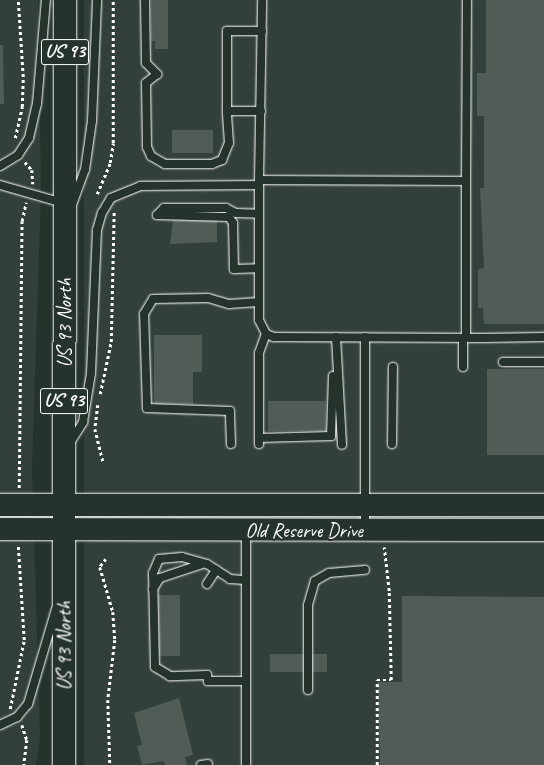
<!DOCTYPE html>
<style>
body{margin:0}
#map{position:relative;width:544px;height:765px;overflow:hidden;background:#26332d;font-family:Caveat,sans-serif}
div>[style]{position:absolute}
[style*='--x']{left:calc(var(--x)*1px);top:calc(var(--y)*1px);width:calc(var(--w)*1px);rotate:calc(var(--a)*1deg)}
.built>*{inset:0;background:#333f3a;transform-origin:0 0}
.building>*{inset:0;background:#515c57;transform-origin:0 0}
.path>*{height:2.5px;margin-top:-1.25px;transform-origin:0;background:repeating-linear-gradient(90deg,#fff 0 3px,transparent 0 6px)}
.roads{filter:drop-shadow(0 0 1px #fff) drop-shadow(0 0 1px #fff)}
.lane>*{height:8px;margin:-4px;padding:0 4px;transform-origin:4px;border-radius:4px;background:#26332d}
.secondary>*{height:22px;margin:-11px;padding:0 11px;transform-origin:11px;border-radius:11px;background:#26332d}
.primary>*{height:22px;margin:-11px;padding:0 11px;transform-origin:11px;border-radius:11px;background:#26332d}
span{translate:-50% -50%;white-space:nowrap;text-align:center;line-height:1.15;-webkit-text-stroke:4px #26332d;paint-order:stroke}
.shield-label span{padding:1px 3px;background:#26332d;border:1px solid;border-radius:3px;-webkit-text-stroke-width:0}
.shield-label{font-size:19px;color:#fff;font-weight:700}
.street-label{font-size:20px;color:#fff}
</style>
<div id="map">
<div class="built">
<div style="clip-path:polygon(0 0,38px 0,41px 192px,32px 466px,40px 738px,36px 765px,0 765px)"></div>
<div style="left:84px;top:0;width:460px;height:765px"></div>
</div>
<div class="building">
<div style="clip-path:polygon(151px 0,168px 0,168px 49px,155px 49px,155px 41px,151px 41px)"></div>
<div style="clip-path:polygon(486px 0,544px 0,544px 324px,484px 324px,483px 308px,478px 308px,478px 269px,484px 268px,480px 188px,484px 188px,484px 116px,477px 116px,477px 73px,486px 73px)"></div>
<div style="clip-path:polygon(0 45px,3px 45px,4px 104px,0 104px)"></div>
<div style="left:172px;top:130px;width:41px;height:23px"></div>
<div style="clip-path:polygon(173px 220px,217px 220px,217px 242px,170px 244px)"></div>
<div style="clip-path:polygon(154px 335px,202px 335px,202px 372px,193px 372px,193px 404px,154px 404px)"></div>
<div style="left:487px;top:369px;width:57px;height:86px"></div>
<div style="left:268px;top:401px;width:58px;height:30px"></div>
<div style="left:156px;top:595px;width:24px;height:61px"></div>
<div style="clip-path:polygon(402px 596px,544px 597px,544px 765px,380px 765px,378px 682px,402px 682px)"></div>
<div style="left:270px;top:654px;width:57px;height:18px"></div>
<div style="clip-path:polygon(179px 698px,193px 755px,185px 757px,187px 765px,165px 765px,164px 761px,142px 765px,137px 746px,142px 745px,134px 713px)"></div>
</div>
<div class="path">
<div style="--x:15;--y:138;--w:32;--a:-77"></div>
<div style="--x:22;--y:107;--w:30;--a:-88"></div>
<div style="--x:23;--y:77;--w:77;--a:-93.7"></div>
<div style="--x:25;--y:162;--w:11;--a:49"></div>
<div style="--x:32;--y:170;--w:14;--a:86"></div>
<div style="--x:97;--y:194;--w:34;--a:-67"></div>
<div style="--x:110;--y:163;--w:20;--a:-81"></div>
<div style="--x:113;--y:143;--w:143;--a:-90"></div>
<div style="--x:100;--y:394;--w:53;--a:-78.1"></div>
<div style="--x:111;--y:342;--w:130;--a:-88.7"></div>
<div style="--x:98;--y:405;--w:24;--a:97"></div>
<div style="--x:95;--y:429;--w:33;--a:76"></div>
<div style="--x:19;--y:488;--w:267;--a:-89.4"></div>
<div style="--x:22;--y:221;--w:19;--a:-78"></div>
<div style="--x:106;--y:559;--w:10;--a:127"></div>
<div style="--x:100;--y:567;--w:47;--a:73.9"></div>
<div style="--x:113;--y:612;--w:28;--a:86"></div>
<div style="--x:115;--y:640;--w:60;--a:96.7"></div>
<div style="--x:108;--y:700;--w:65;--a:88.2"></div>
<div style="--x:10;--y:709;--w:70;--a:-78.5"></div>
<div style="--x:24;--y:640;--w:95;--a:-93.6"></div>
<div style="--x:22;--y:725;--w:16;--a:72"></div>
<div style="--x:27;--y:740;--w:25;--a:97"></div>
<div style="--x:377;--y:765;--w:85;--a:-90"></div>
<div style="--x:377;--y:680;--w:14;--a:0"></div>
<div style="--x:391;--y:680;--w:89;--a:-91.3"></div>
<div style="--x:389;--y:591;--w:44;--a:-96.5"></div>
</div>
<div class="roads">
<div class="lane">
<div style="--x:145;--y:0;--w:63;--a:89.1"></div>
<div style="--x:146;--y:63;--w:16;--a:45"></div>
<div style="--x:157;--y:74;--w:14;--a:141"></div>
<div style="--x:146;--y:83;--w:64;--a:89.1"></div>
<div style="--x:147;--y:147;--w:10;--a:66"></div>
<div style="--x:151;--y:156;--w:16;--a:30"></div>
<div style="--x:165;--y:164;--w:47;--a:0"></div>
<div style="--x:212;--y:164;--w:11;--a:-22"></div>
<div style="--x:222;--y:160;--w:18;--a:-68"></div>
<div style="--x:229;--y:143;--w:32;--a:-94"></div>
<div style="--x:261;--y:111;--w:34;--a:180"></div>
<div style="--x:227;--y:111;--w:80;--a:-90"></div>
<div style="--x:227;--y:31;--w:35;--a:0"></div>
<div style="--x:0;--y:166;--w:21;--a:-31"></div>
<div style="--x:18;--y:155;--w:20;--a:-57"></div>
<div style="--x:29;--y:138;--w:35;--a:-77"></div>
<div style="--x:37;--y:104;--w:104;--a:-85.1"></div>
<div style="--x:259;--y:180;--w:180;--a:-89"></div>
<div style="--x:466;--y:181;--w:181;--a:-89.7"></div>
<div style="--x:0;--y:185;--w:66;--a:15.9"></div>
<div style="--x:72;--y:205;--w:37;--a:-70"></div>
<div style="--x:85;--y:170;--w:49;--a:-81.9"></div>
<div style="--x:92;--y:121;--w:121;--a:-87.6"></div>
<div style="--x:157;--y:215;--w:72;--a:1.6"></div>
<div style="--x:229;--y:217;--w:7;--a:56"></div>
<div style="--x:233;--y:223;--w:46;--a:88.8"></div>
<div style="--x:234;--y:269;--w:25;--a:-2"></div>
<div style="--x:157;--y:215;--w:10;--a:-45"></div>
<div style="--x:164;--y:208;--w:62;--a:0"></div>
<div style="--x:226;--y:208;--w:11;--a:27"></div>
<div style="--x:236;--y:213;--w:23;--a:2"></div>
<div style="--x:336;--y:337;--w:108;--a:86.8"></div>
<div style="--x:466;--y:338;--w:157;--a:-90"></div>
<div style="--x:466;--y:181;--w:207;--a:-179.7"></div>
<div style="--x:259;--y:180;--w:140;--a:90"></div>
<div style="--x:259;--y:320;--w:16;--a:63"></div>
<div style="--x:266;--y:334;--w:9;--a:21"></div>
<div style="--x:274;--y:337;--w:209;--a:0.3"></div>
<div style="--x:483;--y:338;--w:61;--a:-0.9"></div>
<div style="--x:503;--y:362;--w:41;--a:0"></div>
<div style="--x:463;--y:367;--w:29;--a:-90"></div>
<div style="--x:259;--y:438;--w:72;--a:-1.6"></div>
<div style="--x:331;--y:436;--w:60;--a:-88.1"></div>
<div style="--x:70;--y:443;--w:25;--a:-58"></div>
<div style="--x:83;--y:422;--w:50;--a:-80.7"></div>
<div style="--x:91;--y:373;--w:143;--a:-87.6"></div>
<div style="--x:97;--y:230;--w:18;--a:-74"></div>
<div style="--x:102;--y:213;--w:17;--a:-59"></div>
<div style="--x:111;--y:198;--w:31;--a:-22"></div>
<div style="--x:140;--y:186;--w:119;--a:-0.5"></div>
<div style="--x:231;--y:444;--w:33;--a:-92"></div>
<div style="--x:230;--y:411;--w:83;--a:-177.9"></div>
<div style="--x:147;--y:408;--w:94;--a:-91.8"></div>
<div style="--x:144;--y:314;--w:17;--a:-59"></div>
<div style="--x:153;--y:299;--w:55;--a:-1"></div>
<div style="--x:208;--y:298;--w:22;--a:16"></div>
<div style="--x:229;--y:304;--w:30;--a:-4"></div>
<div style="--x:259;--y:444;--w:91;--a:-90"></div>
<div style="--x:259;--y:353;--w:20;--a:-70"></div>
<div style="--x:392;--y:444;--w:77;--a:-89.3"></div>
<div style="--x:365;--y:530;--w:193;--a:-90"></div>
<div style="--x:207;--y:584;--w:17;--a:-57"></div>
<div style="--x:153;--y:589;--w:13;--a:-58"></div>
<div style="--x:160;--y:578;--w:44;--a:-18.4"></div>
<div style="--x:246;--y:681;--w:38;--a:180"></div>
<div style="--x:208;--y:681;--w:6;--a:-99"></div>
<div style="--x:207;--y:675;--w:37;--a:178"></div>
<div style="--x:170;--y:676;--w:17;--a:-149"></div>
<div style="--x:155;--y:667;--w:94;--a:-91.2"></div>
<div style="--x:153;--y:573;--w:15;--a:-67"></div>
<div style="--x:159;--y:559;--w:23;--a:-5"></div>
<div style="--x:182;--y:557;--w:26;--a:16"></div>
<div style="--x:207;--y:564;--w:27;--a:33"></div>
<div style="--x:230;--y:579;--w:16;--a:4"></div>
<div style="--x:308;--y:690;--w:85;--a:-90"></div>
<div style="--x:308;--y:605;--w:25;--a:-74"></div>
<div style="--x:315;--y:581;--w:16;--a:-30"></div>
<div style="--x:329;--y:573;--w:36;--a:-5"></div>
<div style="--x:0;--y:725;--w:19;--a:-25"></div>
<div style="--x:17;--y:717;--w:17;--a:-50"></div>
<div style="--x:28;--y:704;--w:99;--a:-73.6"></div>
<div style="--x:201;--y:765;--w:7;--a:-8"></div>
<div style="--x:246;--y:765;--w:234;--a:-90"></div>
</div>
<div class="secondary">
<div style="--x:0;--y:505;--w:544;--a:0"></div>
<div style="--x:0;--y:529;--w:544;--a:0.11"></div>
</div>
<div class="primary">
<div style="--x:64;--y:765;--w:765;--a:-89.93"></div>
</div>
</div>
<div class="shield-label">
<span style="left:65px;top:52px">US 93</span>
<span style="left:64px;top:401px">US 93</span>
</div>
<div class="street-label">
<span style="left:64px;top:323px;rotate:-90deg">US 93 North</span>
<span style="left:304px;top:530px">Old Reserve Drive</span>
<span style="left:64px;top:646px;rotate:-90deg">US 93 North</span>
</div>
</div>
